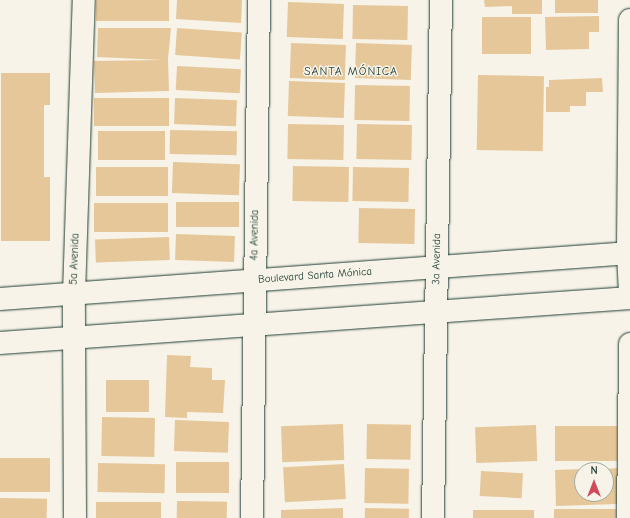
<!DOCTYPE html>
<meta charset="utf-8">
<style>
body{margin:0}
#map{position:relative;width:630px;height:518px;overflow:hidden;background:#f7f3e8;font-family:"Comic Neue",sans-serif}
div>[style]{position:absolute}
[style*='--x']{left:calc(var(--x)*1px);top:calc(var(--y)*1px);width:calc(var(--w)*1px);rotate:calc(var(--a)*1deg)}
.building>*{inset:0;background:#e6c799;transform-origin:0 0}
.roads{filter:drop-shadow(0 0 1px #1f3d34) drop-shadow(0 0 1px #1f3d34)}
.minor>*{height:22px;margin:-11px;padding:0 11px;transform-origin:11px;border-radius:11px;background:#f7f3e8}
span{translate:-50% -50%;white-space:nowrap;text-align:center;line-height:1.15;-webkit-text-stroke:3px #f7f3e8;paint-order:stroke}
.street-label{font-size:11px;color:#1f3d34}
.neighbourhood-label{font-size:12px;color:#1f3d34;letter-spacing:1px}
.north{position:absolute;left:574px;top:462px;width:40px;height:40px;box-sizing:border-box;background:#f7f3e8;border:1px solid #a1aaa0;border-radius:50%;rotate:0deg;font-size:11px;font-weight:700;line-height:16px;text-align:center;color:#1f3d34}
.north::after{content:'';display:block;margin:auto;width:14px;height:18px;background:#d1495b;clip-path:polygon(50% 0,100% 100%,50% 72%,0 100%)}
</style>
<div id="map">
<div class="building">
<div style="left:96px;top:0;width:73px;height:21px"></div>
<div style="clip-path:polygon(177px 0,242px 0,241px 23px,176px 19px)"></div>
<div style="clip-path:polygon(484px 0,542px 0,542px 14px,512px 14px,512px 6px,485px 7px)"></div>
<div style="left:555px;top:0;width:43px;height:13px"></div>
<div style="left:288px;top:2px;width:56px;height:35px;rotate:2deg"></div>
<div style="left:353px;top:5px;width:55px;height:34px;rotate:1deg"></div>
<div style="clip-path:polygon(599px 16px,599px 32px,589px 32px,589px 49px,546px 50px,545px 17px)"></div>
<div style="left:482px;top:17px;width:49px;height:37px"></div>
<div style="clip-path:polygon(98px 28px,171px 28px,168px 59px,169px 91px,95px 93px,94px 61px,162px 60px,97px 57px)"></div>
<div style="left:177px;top:28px;width:65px;height:27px;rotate:4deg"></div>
<div style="left:291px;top:43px;width:55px;height:35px;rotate:2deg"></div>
<div style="left:356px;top:43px;width:56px;height:35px;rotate:2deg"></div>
<div style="left:177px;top:66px;width:64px;height:24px;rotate:3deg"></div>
<div style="clip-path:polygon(1px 73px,50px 73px,50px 105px,44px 105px,44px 177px,50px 177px,50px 241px,1px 241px)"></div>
<div style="left:478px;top:75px;width:66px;height:75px;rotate:1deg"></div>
<div style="clip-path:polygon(602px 78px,603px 92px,586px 92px,586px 106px,570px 106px,570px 112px,546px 112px,546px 87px,549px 87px,549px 80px)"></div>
<div style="left:289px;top:81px;width:56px;height:35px;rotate:2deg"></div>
<div style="left:355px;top:85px;width:55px;height:35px;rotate:1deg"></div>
<div style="left:169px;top:98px;width:28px;height:75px;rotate:90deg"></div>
<div style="left:175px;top:98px;width:62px;height:26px;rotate:2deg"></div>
<div style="left:288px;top:124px;width:56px;height:35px;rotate:1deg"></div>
<div style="left:357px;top:124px;width:55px;height:35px;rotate:1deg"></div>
<div style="left:170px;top:130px;width:67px;height:24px;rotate:1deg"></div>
<div style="left:98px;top:131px;width:67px;height:29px"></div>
<div style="left:173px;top:162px;width:67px;height:31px;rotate:2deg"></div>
<div style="left:293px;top:166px;width:56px;height:35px;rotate:1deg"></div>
<div style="left:96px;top:167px;width:72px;height:29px"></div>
<div style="left:353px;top:167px;width:56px;height:34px;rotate:1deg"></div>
<div style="left:176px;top:202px;width:63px;height:25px"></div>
<div style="left:168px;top:203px;width:29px;height:74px;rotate:90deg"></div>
<div style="left:359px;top:208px;width:56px;height:35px;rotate:1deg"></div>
<div style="left:176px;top:234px;width:59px;height:26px;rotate:2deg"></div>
<div style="left:169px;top:237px;width:23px;height:74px;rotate:88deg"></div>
<div style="clip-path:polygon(167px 355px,191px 356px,190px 367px,212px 368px,212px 380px,225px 380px,223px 413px,187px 412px,187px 418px,165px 417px)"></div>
<div style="left:106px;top:380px;width:43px;height:32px"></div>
<div style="left:155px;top:418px;width:39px;height:53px;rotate:91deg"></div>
<div style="left:175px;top:420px;width:54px;height:31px;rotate:2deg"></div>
<div style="left:343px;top:424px;width:36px;height:62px;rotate:88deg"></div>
<div style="left:367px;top:424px;width:44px;height:35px;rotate:1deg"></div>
<div style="left:536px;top:425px;width:36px;height:61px;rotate:88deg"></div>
<div style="left:617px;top:426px;width:35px;height:62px;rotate:90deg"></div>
<div style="left:0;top:458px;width:50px;height:34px"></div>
<div style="left:176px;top:462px;width:53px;height:31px"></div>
<div style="left:98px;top:463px;width:67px;height:29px;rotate:1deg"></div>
<div style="left:344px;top:464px;width:35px;height:61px;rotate:87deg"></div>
<div style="left:365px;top:468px;width:44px;height:35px;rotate:1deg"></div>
<div style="clip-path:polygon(617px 468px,617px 504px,556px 506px,555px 470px,582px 469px,582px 494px,606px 494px,606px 469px)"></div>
<div style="left:481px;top:471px;width:42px;height:25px;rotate:3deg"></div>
<div style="left:0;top:498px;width:47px;height:20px;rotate:1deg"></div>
<div style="left:177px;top:501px;width:50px;height:17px;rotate:1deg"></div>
<div style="left:96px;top:502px;width:65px;height:16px"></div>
<div style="clip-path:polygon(343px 508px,343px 518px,281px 518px,281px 510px)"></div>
<div style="left:365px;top:508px;width:44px;height:10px;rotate:1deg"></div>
<div style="left:616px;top:509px;width:9px;height:62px;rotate:90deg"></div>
<div style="left:534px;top:510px;width:8px;height:61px;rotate:90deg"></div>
</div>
<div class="roads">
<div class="minor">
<div style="--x:630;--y:20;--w:234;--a:90.5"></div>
<div style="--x:628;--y:254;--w:36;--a:87"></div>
<div style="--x:0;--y:299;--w:632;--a:-4.18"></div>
<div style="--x:0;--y:343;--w:632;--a:-4.09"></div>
<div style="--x:75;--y:518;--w:224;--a:-90.3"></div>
<div style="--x:74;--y:294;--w:294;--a:-88.1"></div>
<div style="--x:252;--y:518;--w:518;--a:-89.23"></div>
<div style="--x:433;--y:518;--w:518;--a:-89.12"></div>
<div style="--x:628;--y:518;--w:174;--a:-89.3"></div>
</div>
</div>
<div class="street-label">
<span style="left:255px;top:235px;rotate:-89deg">4a Avenida</span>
<span style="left:75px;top:259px;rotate:-88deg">5a Avenida</span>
<span style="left:437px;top:259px;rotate:-89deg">3a Avenida</span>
<span style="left:315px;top:276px;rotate:-4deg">Boulevard Santa Mónica</span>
</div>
<div class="neighbourhood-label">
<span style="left:351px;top:72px">SANTA MÓNICA</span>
</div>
<div class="north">N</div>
</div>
